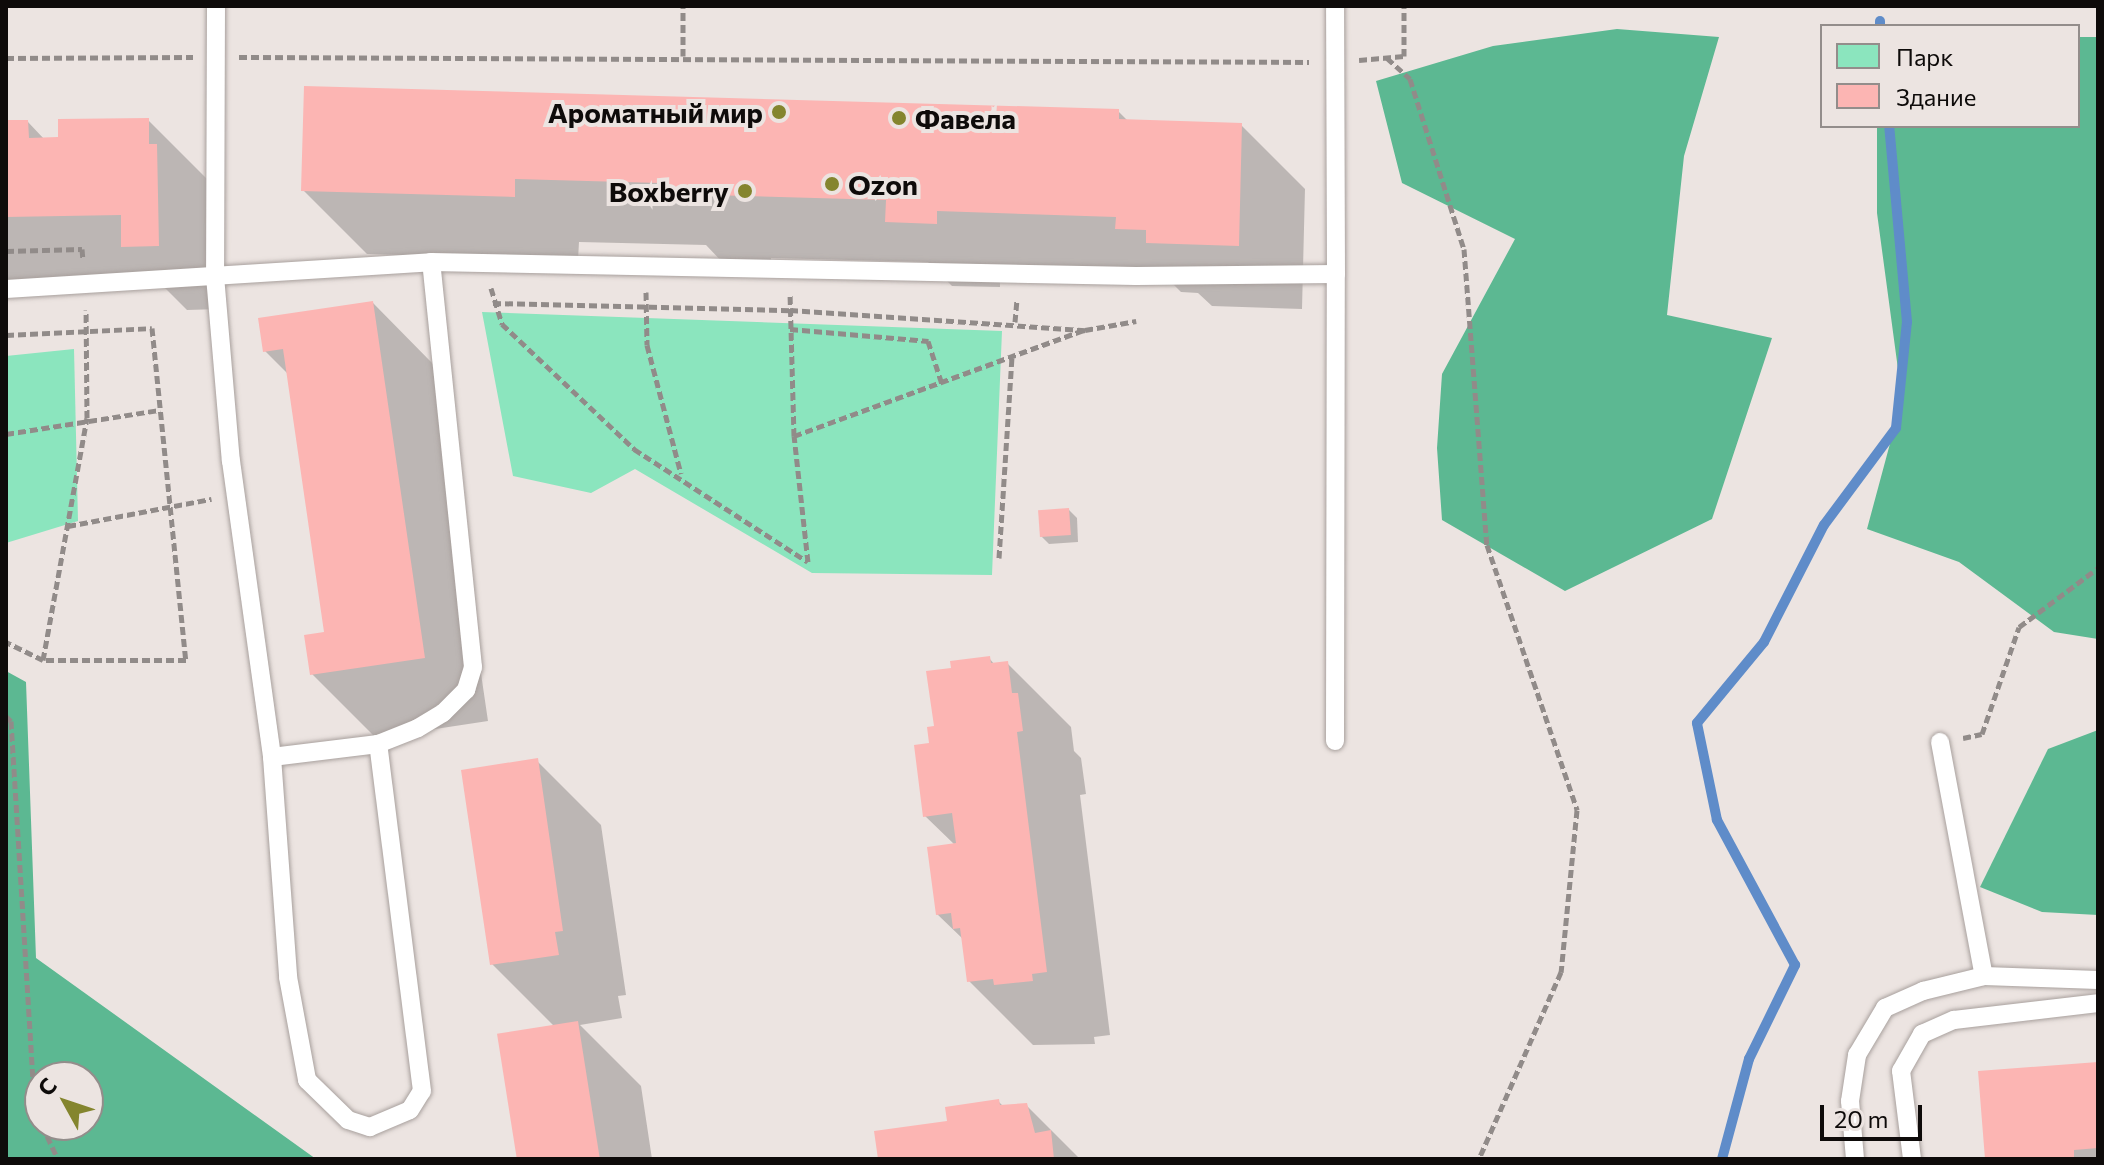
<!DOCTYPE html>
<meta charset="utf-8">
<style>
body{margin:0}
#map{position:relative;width:2104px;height:1165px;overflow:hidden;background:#ece4e1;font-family:Commissioner,sans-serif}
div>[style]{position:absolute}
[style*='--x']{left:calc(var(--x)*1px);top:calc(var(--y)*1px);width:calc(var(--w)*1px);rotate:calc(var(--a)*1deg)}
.green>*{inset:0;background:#8be5be}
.forest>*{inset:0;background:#5cb892}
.shadow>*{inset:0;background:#0003}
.stream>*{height:10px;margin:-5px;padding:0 5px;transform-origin:5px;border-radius:5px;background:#5f8cc9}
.building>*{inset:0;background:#fcb5b3;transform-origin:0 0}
.path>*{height:5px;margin-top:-2.5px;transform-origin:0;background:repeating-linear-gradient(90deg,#918b89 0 8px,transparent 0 12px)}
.roads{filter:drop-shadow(0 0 2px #a8a09d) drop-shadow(0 0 2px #a8a09d)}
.service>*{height:18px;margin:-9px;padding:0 9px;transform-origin:9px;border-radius:9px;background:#fff}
.dots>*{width:22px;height:22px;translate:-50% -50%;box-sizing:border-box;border:4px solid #ece4e1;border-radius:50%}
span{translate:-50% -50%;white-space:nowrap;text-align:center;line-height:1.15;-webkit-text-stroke:8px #ece4e1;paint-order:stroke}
.poi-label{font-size:28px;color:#0e0b0a;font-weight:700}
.right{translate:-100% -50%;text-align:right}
.left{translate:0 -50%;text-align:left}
.frame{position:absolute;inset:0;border:8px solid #0e0b0a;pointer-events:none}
.legend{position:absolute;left:1820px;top:24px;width:260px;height:104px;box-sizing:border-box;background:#ece4e1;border:2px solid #938d8b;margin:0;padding:10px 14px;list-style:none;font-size:24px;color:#0e0b0a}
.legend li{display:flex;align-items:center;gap:16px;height:40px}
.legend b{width:40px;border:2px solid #938d8b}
.north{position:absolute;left:24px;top:1061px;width:80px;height:80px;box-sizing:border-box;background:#ece4e1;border:2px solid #938d8b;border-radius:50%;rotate:310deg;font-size:22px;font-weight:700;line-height:32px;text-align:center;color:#0e0b0a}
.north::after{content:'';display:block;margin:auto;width:28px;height:36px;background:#84852e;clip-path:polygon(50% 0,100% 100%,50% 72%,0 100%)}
.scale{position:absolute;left:1820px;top:1105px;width:102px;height:36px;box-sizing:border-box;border:4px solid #0e0b0a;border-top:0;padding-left:10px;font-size:24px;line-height:28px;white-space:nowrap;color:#0e0b0a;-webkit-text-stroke:6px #ece4e1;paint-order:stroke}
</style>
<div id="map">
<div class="green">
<div style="clip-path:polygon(482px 312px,1002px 331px,992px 575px,812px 573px,635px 469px,591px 493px,513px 476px)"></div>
<div style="clip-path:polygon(74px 349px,78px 521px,6px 543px,6px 356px)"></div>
</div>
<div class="forest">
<div style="clip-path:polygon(1617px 29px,1719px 37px,1684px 156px,1667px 315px,1772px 338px,1712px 519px,1565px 591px,1442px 520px,1437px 448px,1442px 374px,1515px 239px,1402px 183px,1376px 81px,1493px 46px)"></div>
<div style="clip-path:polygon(2078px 37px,2098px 37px,2098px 639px,2054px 632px,1959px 562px,1867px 529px,1902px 399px,1877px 213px,1877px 126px,2078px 126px)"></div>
<div style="clip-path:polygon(evenodd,6px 671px,26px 682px,36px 958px,316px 1159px,6px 1159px,6px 671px,40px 1077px,88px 1077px,88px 1125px,40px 1125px,40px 1077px)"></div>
<div style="clip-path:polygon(2098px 730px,2098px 915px,2042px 912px,1980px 887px,2048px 749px)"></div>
</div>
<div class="shadow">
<div style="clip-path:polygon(1118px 111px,1128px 121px,1241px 125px,1305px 189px,1302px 309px,1212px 306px,1198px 293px,1181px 292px,1169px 280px,1000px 274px,1000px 287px,952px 286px,928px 262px,771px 258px,771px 267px,725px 265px,706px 245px,579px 242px,578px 260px,367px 254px,303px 190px)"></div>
<div style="clip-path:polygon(148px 120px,212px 184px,221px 309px,187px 310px,155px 278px,6px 281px,6px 122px,28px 122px,45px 140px)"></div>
<div style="clip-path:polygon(373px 303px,436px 367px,488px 721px,376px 738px,312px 674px,326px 634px,288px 374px,265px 351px)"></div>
<div style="clip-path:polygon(1069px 510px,1077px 518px,1078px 542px,1049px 544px,1041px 536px)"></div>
<div style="clip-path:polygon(989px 658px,995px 665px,1007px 663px,1071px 727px,1074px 751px,1081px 758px,1086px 794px,1080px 795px,1110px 1035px,1094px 1037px,1095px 1044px,1033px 1045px,969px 981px,964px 940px,937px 914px,955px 845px,925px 816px,931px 745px,953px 670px)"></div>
<div style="clip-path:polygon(537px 761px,601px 825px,626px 995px,618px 996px,622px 1018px,580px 1025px,641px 1086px,652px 1159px,518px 1159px,554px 1026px,492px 964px)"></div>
<div style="clip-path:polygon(2098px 1064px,2098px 1159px,1987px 1159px)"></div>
<div style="clip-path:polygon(998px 1101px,1004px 1107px,1026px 1105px,1080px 1159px,880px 1159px)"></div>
</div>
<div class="stream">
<div style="--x:1880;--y:21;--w:5;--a:90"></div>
<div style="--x:1722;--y:1159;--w:104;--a:-74.9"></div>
<div style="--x:1749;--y:1059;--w:105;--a:-63.9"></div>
<div style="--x:1795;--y:965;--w:165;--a:-118.3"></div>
<div style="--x:1717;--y:820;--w:99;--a:-101.7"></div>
<div style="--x:1697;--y:723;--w:105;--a:-50.4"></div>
<div style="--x:1764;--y:642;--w:131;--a:-62.9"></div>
<div style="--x:1824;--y:525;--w:121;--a:-53.4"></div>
<div style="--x:1896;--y:428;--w:107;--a:-84.1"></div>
<div style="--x:1907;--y:322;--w:197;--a:-95.2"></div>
</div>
<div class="building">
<div style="clip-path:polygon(304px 86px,1119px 109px,1119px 119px,1242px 123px,1239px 246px,1146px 243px,1146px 230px,1115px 229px,1116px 217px,937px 211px,937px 224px,885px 222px,886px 200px,708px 195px,708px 203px,659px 202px,660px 183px,515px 179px,515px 197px,301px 191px)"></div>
<div style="clip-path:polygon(149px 118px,149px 144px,157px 144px,159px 246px,121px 247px,121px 215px,6px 217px,6px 120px,28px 120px,29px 138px,58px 137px,58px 119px)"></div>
<div style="clip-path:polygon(373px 301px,425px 658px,310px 675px,304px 635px,324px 632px,283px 349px,263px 352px,258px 318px)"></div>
<div style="left:1069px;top:508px;width:27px;height:31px;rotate:86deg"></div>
<div style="clip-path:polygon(990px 656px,991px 663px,1008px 661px,1012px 693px,1018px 693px,1023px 731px,1017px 732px,1047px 972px,1032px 974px,1033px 981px,994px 985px,993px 979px,967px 982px,960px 928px,953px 929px,951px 913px,936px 915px,927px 847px,956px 843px,952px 813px,923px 817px,914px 745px,929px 743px,927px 727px,934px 726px,926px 671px,951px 668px,950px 661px)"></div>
<div style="clip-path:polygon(538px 758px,563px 931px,555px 932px,559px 955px,490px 965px,461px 770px)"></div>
<div style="left:578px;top:1021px;width:140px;height:82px;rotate:81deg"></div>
<div style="clip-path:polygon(2098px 1062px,2098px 1148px,2074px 1150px,2074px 1159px,1985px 1159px,1978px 1071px)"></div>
<div style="clip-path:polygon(999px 1099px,1000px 1105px,1027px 1103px,1035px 1133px,1051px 1130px,1054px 1159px,878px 1159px,874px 1131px,947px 1121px,945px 1107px)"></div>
</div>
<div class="path">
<div style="--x:683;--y:56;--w:50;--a:-90"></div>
<div style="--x:239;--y:57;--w:1070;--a:0.27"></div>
<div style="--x:6;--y:58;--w:187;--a:-0.3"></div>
<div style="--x:1387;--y:58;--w:31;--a:42"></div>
<div style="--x:1410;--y:79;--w:178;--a:72.4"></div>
<div style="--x:1464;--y:249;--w:297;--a:85.6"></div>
<div style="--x:1487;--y:545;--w:280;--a:71.2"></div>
<div style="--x:1577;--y:810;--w:163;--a:95.6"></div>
<div style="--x:1561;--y:972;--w:204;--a:113.7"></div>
<div style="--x:1359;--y:60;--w:45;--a:-5.1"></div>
<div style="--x:1404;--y:56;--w:50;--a:-90"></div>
<div style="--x:6;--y:251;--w:76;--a:-1.5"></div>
<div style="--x:82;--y:249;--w:11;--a:85"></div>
<div style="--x:491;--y:288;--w:38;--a:73"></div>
<div style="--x:502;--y:324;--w:182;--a:43.4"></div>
<div style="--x:634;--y:449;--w:207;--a:33"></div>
<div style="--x:808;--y:562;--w:127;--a:-96.3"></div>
<div style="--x:794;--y:436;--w:143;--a:-91.6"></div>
<div style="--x:646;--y:292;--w:53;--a:88.9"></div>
<div style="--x:647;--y:345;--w:133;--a:75.2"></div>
<div style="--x:493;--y:303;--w:297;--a:1.4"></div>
<div style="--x:790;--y:310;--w:296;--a:3.9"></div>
<div style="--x:1085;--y:330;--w:52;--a:-10"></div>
<div style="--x:1015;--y:322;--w:23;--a:-85"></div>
<div style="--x:790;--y:329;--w:139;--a:5"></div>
<div style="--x:928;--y:341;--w:45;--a:72"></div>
<div style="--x:6;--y:335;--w:146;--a:-2.7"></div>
<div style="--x:152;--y:328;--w:334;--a:84.2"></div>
<div style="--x:186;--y:660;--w:143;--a:180"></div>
<div style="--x:43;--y:660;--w:41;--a:-154.1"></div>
<div style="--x:6;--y:434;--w:156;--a:-8.9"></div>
<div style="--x:794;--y:436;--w:309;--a:-20.1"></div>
<div style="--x:68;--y:526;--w:146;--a:-10.7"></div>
<div style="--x:999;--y:558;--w:200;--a:-86.3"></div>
<div style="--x:43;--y:660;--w:246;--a:-79.7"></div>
<div style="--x:87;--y:418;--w:108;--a:-90.5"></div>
<div style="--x:6;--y:716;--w:7;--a:45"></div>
<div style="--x:11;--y:721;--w:389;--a:86.5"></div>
<div style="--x:35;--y:1109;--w:12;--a:66"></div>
<div style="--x:1963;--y:738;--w:19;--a:-12"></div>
<div style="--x:1982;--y:734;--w:113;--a:-70.9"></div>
<div style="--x:2019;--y:627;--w:99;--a:-36.8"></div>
<div style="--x:42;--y:1125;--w:38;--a:65"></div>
<div style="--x:1677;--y:1159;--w:29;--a:0"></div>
</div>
<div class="roads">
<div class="service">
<div style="--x:216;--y:6;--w:270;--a:90.2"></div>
<div style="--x:215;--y:276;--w:186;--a:85.1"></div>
<div style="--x:231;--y:461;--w:299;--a:82.1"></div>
<div style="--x:272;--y:757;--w:107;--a:-7"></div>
<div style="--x:378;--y:744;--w:43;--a:-21.8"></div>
<div style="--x:418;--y:728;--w:29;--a:-31"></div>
<div style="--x:443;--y:713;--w:33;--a:-45"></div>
<div style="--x:466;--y:690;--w:24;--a:-73"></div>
<div style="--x:473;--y:667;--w:407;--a:-95.9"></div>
<div style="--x:6;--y:289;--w:426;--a:-3.6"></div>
<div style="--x:431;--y:262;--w:705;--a:1.14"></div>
<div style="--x:1136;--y:276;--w:200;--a:-0.6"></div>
<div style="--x:1336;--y:274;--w:268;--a:-90.2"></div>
<div style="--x:1335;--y:741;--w:467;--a:-89.9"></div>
<div style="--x:1940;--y:742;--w:238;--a:79.4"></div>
<div style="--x:272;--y:757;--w:221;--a:85.8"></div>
<div style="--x:288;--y:977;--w:105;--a:79.5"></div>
<div style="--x:307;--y:1080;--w:57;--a:44.3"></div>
<div style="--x:348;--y:1120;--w:23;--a:18"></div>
<div style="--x:370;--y:1127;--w:43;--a:-23"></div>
<div style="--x:410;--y:1110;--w:22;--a:-58"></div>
<div style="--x:422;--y:1091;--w:350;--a:-97.2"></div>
<div style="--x:1855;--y:1159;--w:58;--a:-94.9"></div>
<div style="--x:1850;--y:1101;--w:47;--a:-81.3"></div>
<div style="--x:1857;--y:1055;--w:55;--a:-59.2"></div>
<div style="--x:1885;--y:1008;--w:42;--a:-24.1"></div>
<div style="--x:1923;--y:991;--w:63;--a:-13.8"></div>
<div style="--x:1984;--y:976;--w:114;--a:2"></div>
<div style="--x:1912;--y:1159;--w:89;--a:-97.1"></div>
<div style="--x:1901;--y:1071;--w:43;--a:-60.4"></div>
<div style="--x:1922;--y:1034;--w:35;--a:-24"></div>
<div style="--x:1954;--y:1020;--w:145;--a:-6.7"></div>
</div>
</div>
<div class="dots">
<div style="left:779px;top:112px;background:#84852e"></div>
<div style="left:899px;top:118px;background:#84852e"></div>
<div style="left:832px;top:184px;background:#84852e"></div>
<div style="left:745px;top:191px;background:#84852e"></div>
</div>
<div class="poi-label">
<span class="right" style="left:763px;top:112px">Ароматный мир</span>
<span class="left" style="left:915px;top:118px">Фавела</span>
<span class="left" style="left:848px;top:184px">Ozon</span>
<span class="right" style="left:729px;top:191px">Boxberry</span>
</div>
<div class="frame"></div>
<ul class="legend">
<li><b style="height:22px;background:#8be5be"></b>Парк</li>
<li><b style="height:22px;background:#fcb5b3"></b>Здание</li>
</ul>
<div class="north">С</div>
<div class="scale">20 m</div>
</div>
